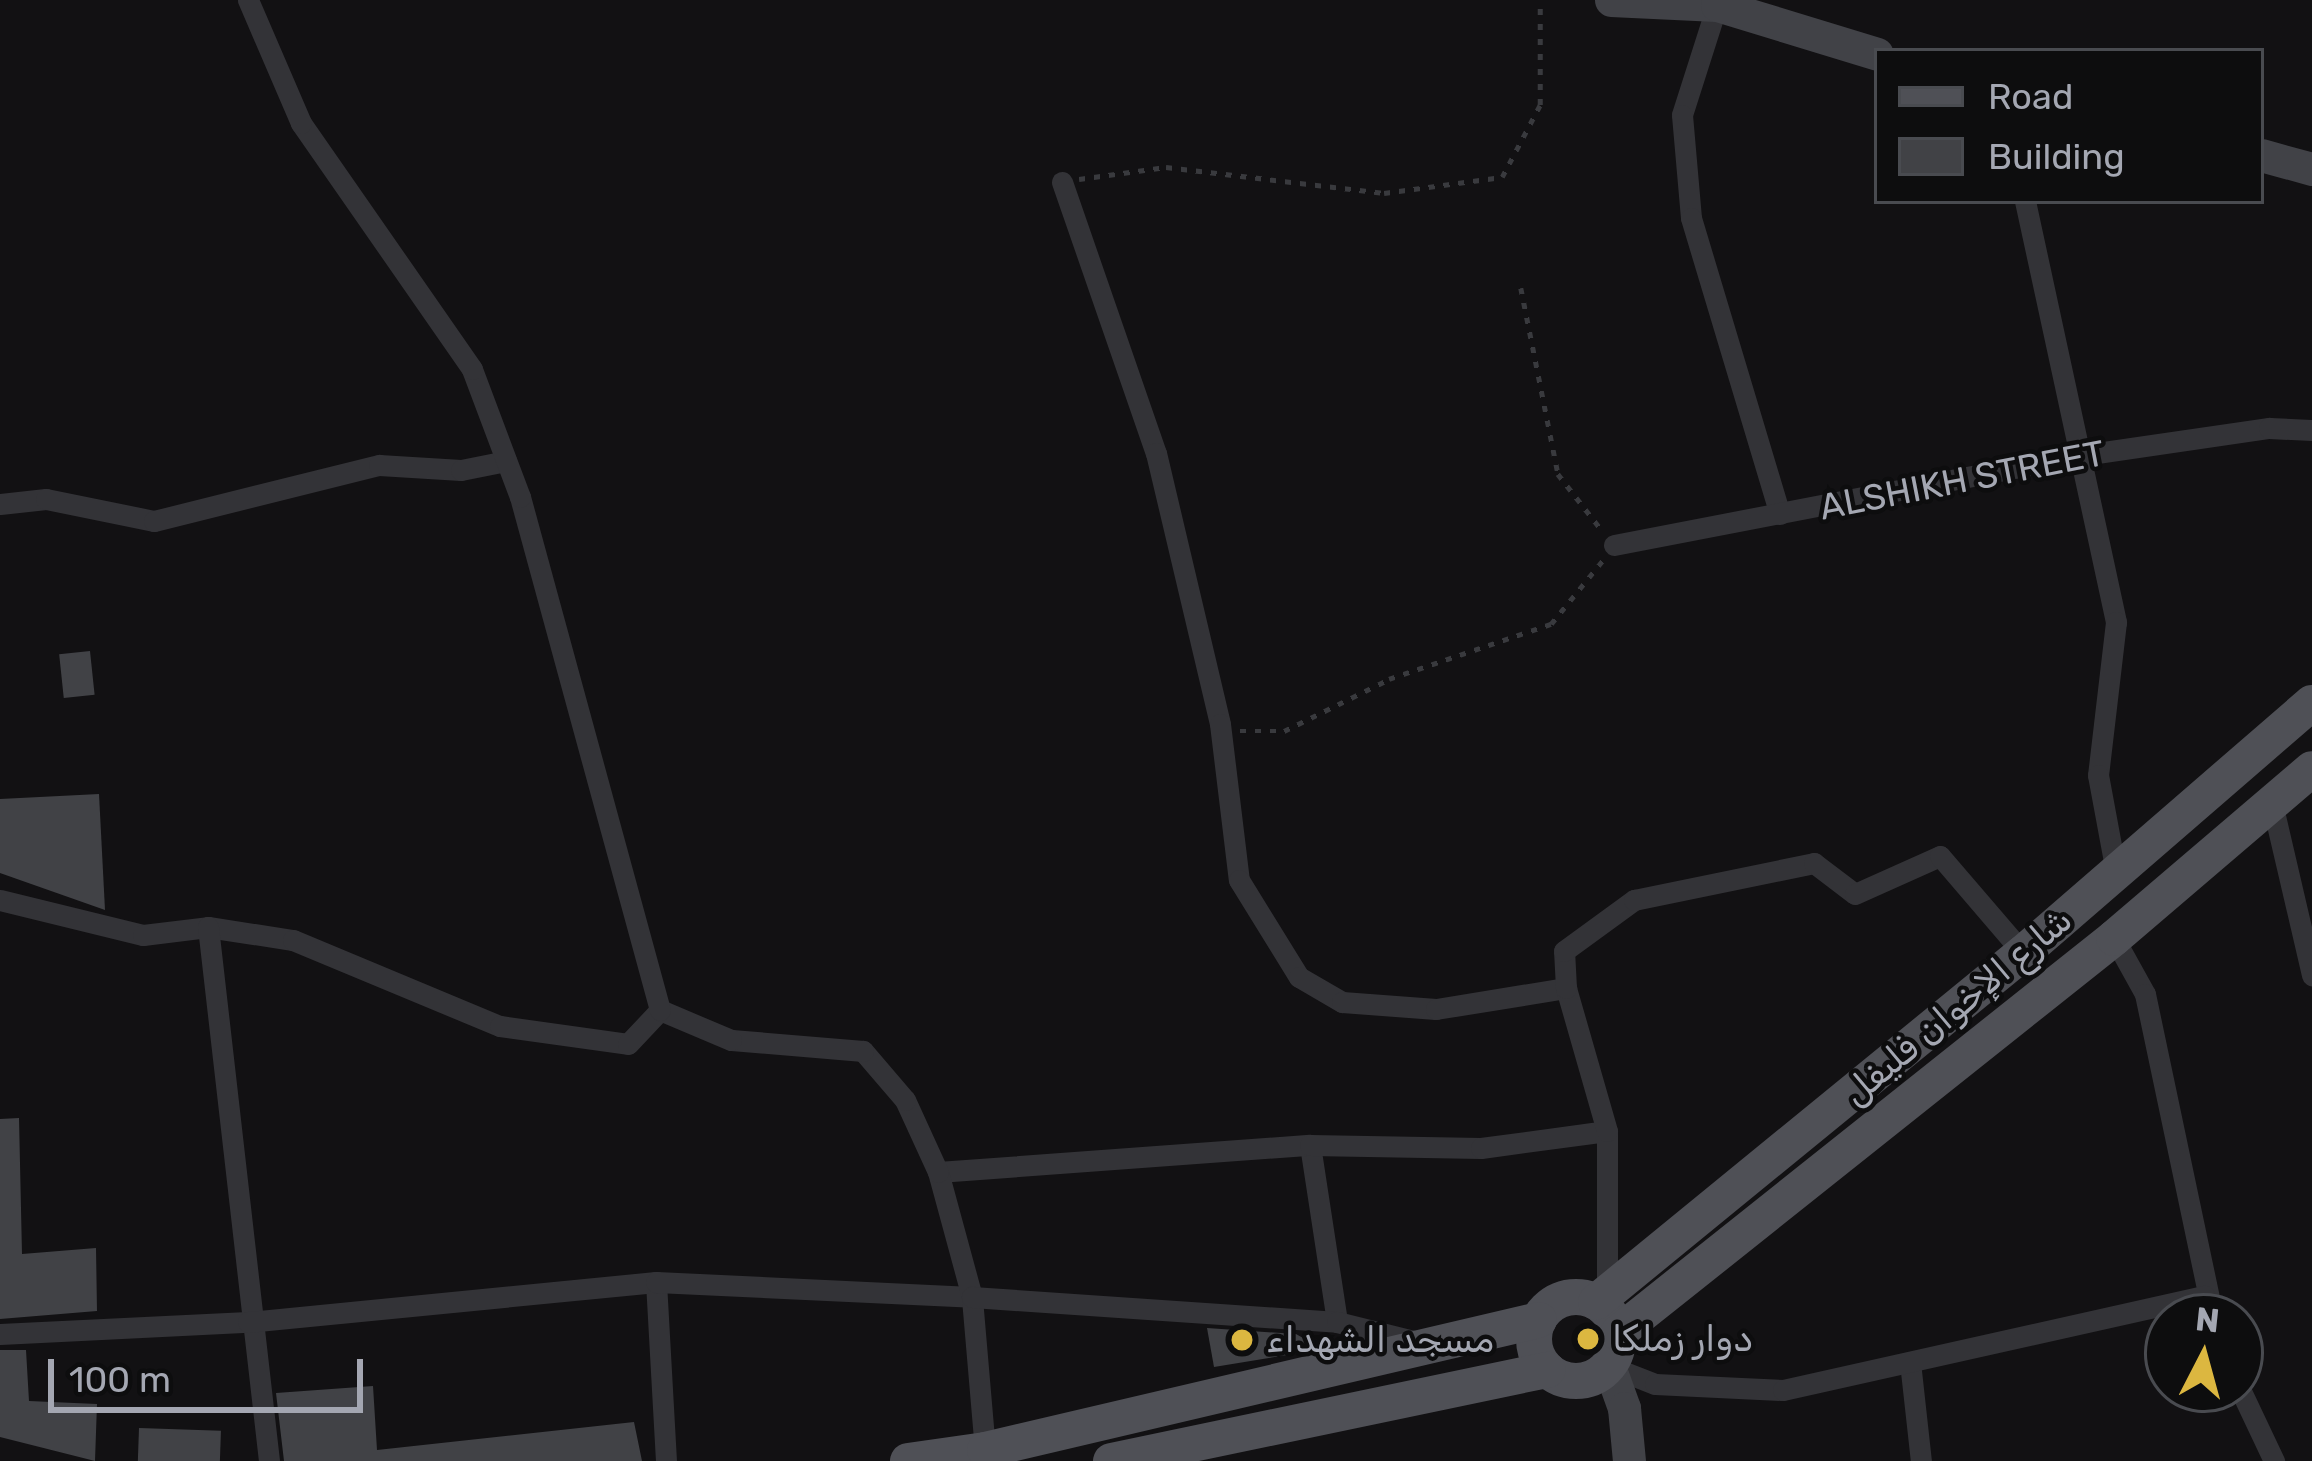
<!DOCTYPE html>
<meta charset="utf-8">
<style>
body{margin:0}
#map{position:relative;width:2312px;height:1461px;overflow:hidden;background:#121113;font-family:Rubik,"Noto Naskh Arabic",sans-serif}
div>[style]{position:absolute}
[style*='--x']{left:calc(var(--x)*1px);top:calc(var(--y)*1px);width:calc(var(--w)*1px);rotate:calc(var(--a)*1deg)}
.building>*{inset:0;background:#414246;transform-origin:0 0}
.path>*{height:4.5px;margin-top:-2.25px;transform-origin:0;background:repeating-linear-gradient(90deg,#393a3e 0 6px,transparent 0 15px)}
.street>*{height:21px;margin:-10.5px;padding:0 10.5px;transform-origin:10.5px;border-radius:10.5px;background:#333337}
.secondary>*{height:33px;margin:-16.5px;padding:0 16.5px;transform-origin:16.5px;border-radius:16.5px;background:#414247}
.primary>*{height:36px;margin:-18px;padding:0 18px;transform-origin:18px;border-radius:18px;background:#4f5056}
.primary>.ring{margin:-18px;padding:0;box-sizing:content-box;background:none;border:36px solid #4f5056;border-radius:50%}
.dots>*{width:33px;height:33px;translate:-50% -50%;box-sizing:border-box;border:6px solid #0d0d0e;border-radius:50%}
span{translate:-50% -50%;white-space:nowrap;text-align:center;line-height:1.15;-webkit-text-stroke:9px #0d0d0e;paint-order:stroke}
.street-label{font-size:36px;color:#a4a7b2}
.poi-label{font-size:36px;color:#a4a7b2}
.left{translate:0 -50%;text-align:left}
.legend{position:absolute;left:1874px;top:48px;width:390px;height:156px;box-sizing:border-box;background:#0d0d0e;border:3px solid #494b50;margin:0;padding:15px 21px;list-style:none;font-size:36px;color:#a4a7b2}
.legend li{display:flex;align-items:center;gap:24px;height:60px}
.legend b{width:60px;border:3px solid #494b50}
.north{position:absolute;left:2144px;top:1293px;width:120px;height:120px;box-sizing:border-box;background:#0d0d0e;border:3px solid #494b50;border-radius:50%;rotate:6deg;font-size:33px;font-weight:700;line-height:48px;text-align:center;color:#a4a7b2}
.north::after{content:'';display:block;margin:auto;width:42px;height:54px;background:#dcb740;clip-path:polygon(50% 0,100% 100%,50% 72%,0 100%)}
.scale{position:absolute;left:48px;top:1359px;width:315px;height:54px;box-sizing:border-box;border:6px solid #a4a7b2;border-top:0;padding-left:15px;font-size:36px;line-height:42px;white-space:nowrap;color:#a4a7b2;-webkit-text-stroke:9px #0d0d0e;paint-order:stroke}
</style>
<div id="map">
<div class="building">
<div style="left:90px;top:651px;width:44px;height:31px;rotate:84deg"></div>
<div style="clip-path:polygon(99px 794px,105px 910px,0 873px,0 799px)"></div>
<div style="clip-path:polygon(19px 1118px,22px 1254px,96px 1248px,97px 1311px,0 1319px,0 1119px)"></div>
<div style="clip-path:polygon(1207px 1328px,1296px 1334px,1310px 1342px,1299px 1353px,1214px 1367px)"></div>
<div style="clip-path:polygon(0 1350px,26px 1350px,29px 1401px,97px 1404px,95px 1461px,0 1437px)"></div>
<div style="clip-path:polygon(373px 1386px,377px 1450px,634px 1422px,642px 1461px,284px 1461px,276px 1393px)"></div>
<div style="left:139px;top:1428px;width:82px;height:33px;rotate:2deg"></div>
</div>
<div class="path">
<div style="--x:1079;--y:179;--w:88;--a:-7.9"></div>
<div style="--x:1166;--y:167;--w:220;--a:6.8"></div>
<div style="--x:1384;--y:193;--w:119;--a:-7.7"></div>
<div style="--x:1502;--y:177;--w:81;--a:-62.2"></div>
<div style="--x:1540;--y:105;--w:105;--a:-90"></div>
<div style="--x:1521;--y:288;--w:190;--a:78.7"></div>
<div style="--x:1558;--y:474;--w:68;--a:52.1"></div>
<div style="--x:1240;--y:731;--w:44;--a:0"></div>
<div style="--x:1284;--y:731;--w:117;--a:-26.3"></div>
<div style="--x:1389;--y:679;--w:171;--a:-18.8"></div>
<div style="--x:1551;--y:624;--w:82;--a:-50.9"></div>
</div>
<div class="street">
<div style="--x:1717;--y:5;--w:115;--a:107.7"></div>
<div style="--x:1682;--y:115;--w:103;--a:85"></div>
<div style="--x:1691;--y:218;--w:309;--a:73.3"></div>
<div style="--x:1062;--y:182;--w:287;--a:70.9"></div>
<div style="--x:1156;--y:453;--w:278;--a:76.7"></div>
<div style="--x:1220;--y:724;--w:157;--a:83.1"></div>
<div style="--x:1239;--y:880;--w:114;--a:58.3"></div>
<div style="--x:1299;--y:977;--w:50;--a:30.2"></div>
<div style="--x:1342;--y:1002;--w:94;--a:4.3"></div>
<div style="--x:1436;--y:1009;--w:132;--a:-9.2"></div>
<div style="--x:2025;--y:201;--w:431;--a:77.8"></div>
<div style="--x:2116;--y:622;--w:154;--a:96.7"></div>
<div style="--x:2098;--y:775;--w:99;--a:79.5"></div>
<div style="--x:0;--y:504;--w:46;--a:-6.2"></div>
<div style="--x:46;--y:499;--w:110;--a:11.5"></div>
<div style="--x:154;--y:521;--w:232;--a:-14"></div>
<div style="--x:379;--y:465;--w:82;--a:3.5"></div>
<div style="--x:461;--y:470;--w:46;--a:-11.3"></div>
<div style="--x:1614;--y:545;--w:478;--a:-10.9"></div>
<div style="--x:2083;--y:455;--w:188;--a:-8.3"></div>
<div style="--x:2269;--y:428;--w:43;--a:2.7"></div>
<div style="--x:2272;--y:803;--w:177;--a:76.9"></div>
<div style="--x:0;--y:900;--w:147;--a:13.8"></div>
<div style="--x:143;--y:935;--w:65;--a:-7"></div>
<div style="--x:208;--y:927;--w:86;--a:8.7"></div>
<div style="--x:293;--y:940;--w:224;--a:22.6"></div>
<div style="--x:500;--y:1026;--w:129;--a:8"></div>
<div style="--x:628;--y:1044;--w:47;--a:-46.7"></div>
<div style="--x:208;--y:927;--w:537;--a:83.48"></div>
<div style="--x:2114;--y:938;--w:64;--a:61"></div>
<div style="--x:2145;--y:994;--w:330;--a:78.1"></div>
<div style="--x:1310;--y:1145;--w:179;--a:81.3"></div>
<div style="--x:938;--y:1172;--w:373;--a:-4.2"></div>
<div style="--x:1310;--y:1145;--w:171;--a:1"></div>
<div style="--x:1481;--y:1148;--w:127;--a:-7.7"></div>
<div style="--x:656;--y:1282;--w:179;--a:86.8"></div>
<div style="--x:1607;--y:1295;--w:164;--a:-90"></div>
<div style="--x:1607;--y:1131;--w:149;--a:-106"></div>
<div style="--x:1566;--y:988;--w:37;--a:-93"></div>
<div style="--x:1564;--y:951;--w:87;--a:-36.1"></div>
<div style="--x:1634;--y:900;--w:184;--a:-11.6"></div>
<div style="--x:1814;--y:863;--w:51;--a:37.1"></div>
<div style="--x:1855;--y:894;--w:93;--a:-24.1"></div>
<div style="--x:1940;--y:856;--w:128;--a:49.4"></div>
<div style="--x:0;--y:1334;--w:248;--a:-2.8"></div>
<div style="--x:248;--y:1322;--w:410;--a:-5.6"></div>
<div style="--x:656;--y:1282;--w:316;--a:2.7"></div>
<div style="--x:972;--y:1297;--w:130;--a:-105.2"></div>
<div style="--x:938;--y:1172;--w:79;--a:-114.6"></div>
<div style="--x:905;--y:1100;--w:65;--a:-130.6"></div>
<div style="--x:863;--y:1051;--w:132;--a:-175.2"></div>
<div style="--x:731;--y:1040;--w:77;--a:-157.1"></div>
<div style="--x:660;--y:1010;--w:532;--a:-105.26"></div>
<div style="--x:520;--y:497;--w:137;--a:-110.6"></div>
<div style="--x:472;--y:369;--w:300;--a:-124.8"></div>
<div style="--x:301;--y:123;--w:134;--a:-113.3"></div>
<div style="--x:1910;--y:1362;--w:100;--a:83.7"></div>
<div style="--x:1609;--y:1366;--w:49;--a:21.4"></div>
<div style="--x:1655;--y:1384;--w:128;--a:2.7"></div>
<div style="--x:1783;--y:1390;--w:432;--a:-12.6"></div>
<div style="--x:2240;--y:1389;--w:80;--a:64.7"></div>
<div style="--x:985;--y:1450;--w:154;--a:-94.9"></div>
<div style="--x:972;--y:1297;--w:366;--a:3.9"></div>
<div style="--x:1337;--y:1322;--w:87;--a:14"></div>
</div>
<div class="secondary">
<div style="--x:1611;--y:0;--w:106;--a:2.7"></div>
<div style="--x:1717;--y:5;--w:167;--a:17"></div>
<div style="--x:2261;--y:155;--w:53;--a:15.4"></div>
<div style="--x:1609;--y:1366;--w:45;--a:70.3"></div>
<div style="--x:1624;--y:1408;--w:53;--a:84.6"></div>
</div>
<div class="primary">
<div class="ring" style="left:1534px;top:1297px;width:48px;height:48px"></div>
<div style="--x:1596;--y:1302;--w:551;--a:-39.26"></div>
<div style="--x:2023;--y:953;--w:382;--a:-40.9"></div>
<div style="--x:1618;--y:1333;--w:634;--a:-38.53"></div>
<div style="--x:2114;--y:938;--w:260;--a:-40.5"></div>
<div style="--x:908;--y:1461;--w:78;--a:-8.1"></div>
<div style="--x:985;--y:1450;--w:569;--a:-13.21"></div>
<div style="--x:1111;--y:1461;--w:446;--a:-11.8"></div>
</div>
<div class="dots">
<div style="left:1588px;top:1339px;background:#dcb740"></div>
<div style="left:1242px;top:1340px;background:#dcb740"></div>
</div>
<div class="street-label">
<span style="left:1962px;top:480px;rotate:-11deg">ALSHIKH STREET</span>
<span style="left:1957px;top:1006px;rotate:-40deg">شارع الإخوان فليفل</span>
</div>
<div class="poi-label">
<span class="left" style="left:1612px;top:1339px">دوار زملكا</span>
<span class="left" style="left:1266px;top:1340px">مسجد الشهداء</span>
</div>
<ul class="legend">
<li><b style="height:15px;background:#4f5056"></b>Road</li>
<li><b style="height:33px;background:#414246"></b>Building</li>
</ul>
<div class="north">N</div>
<div class="scale">100 m</div>
</div>
